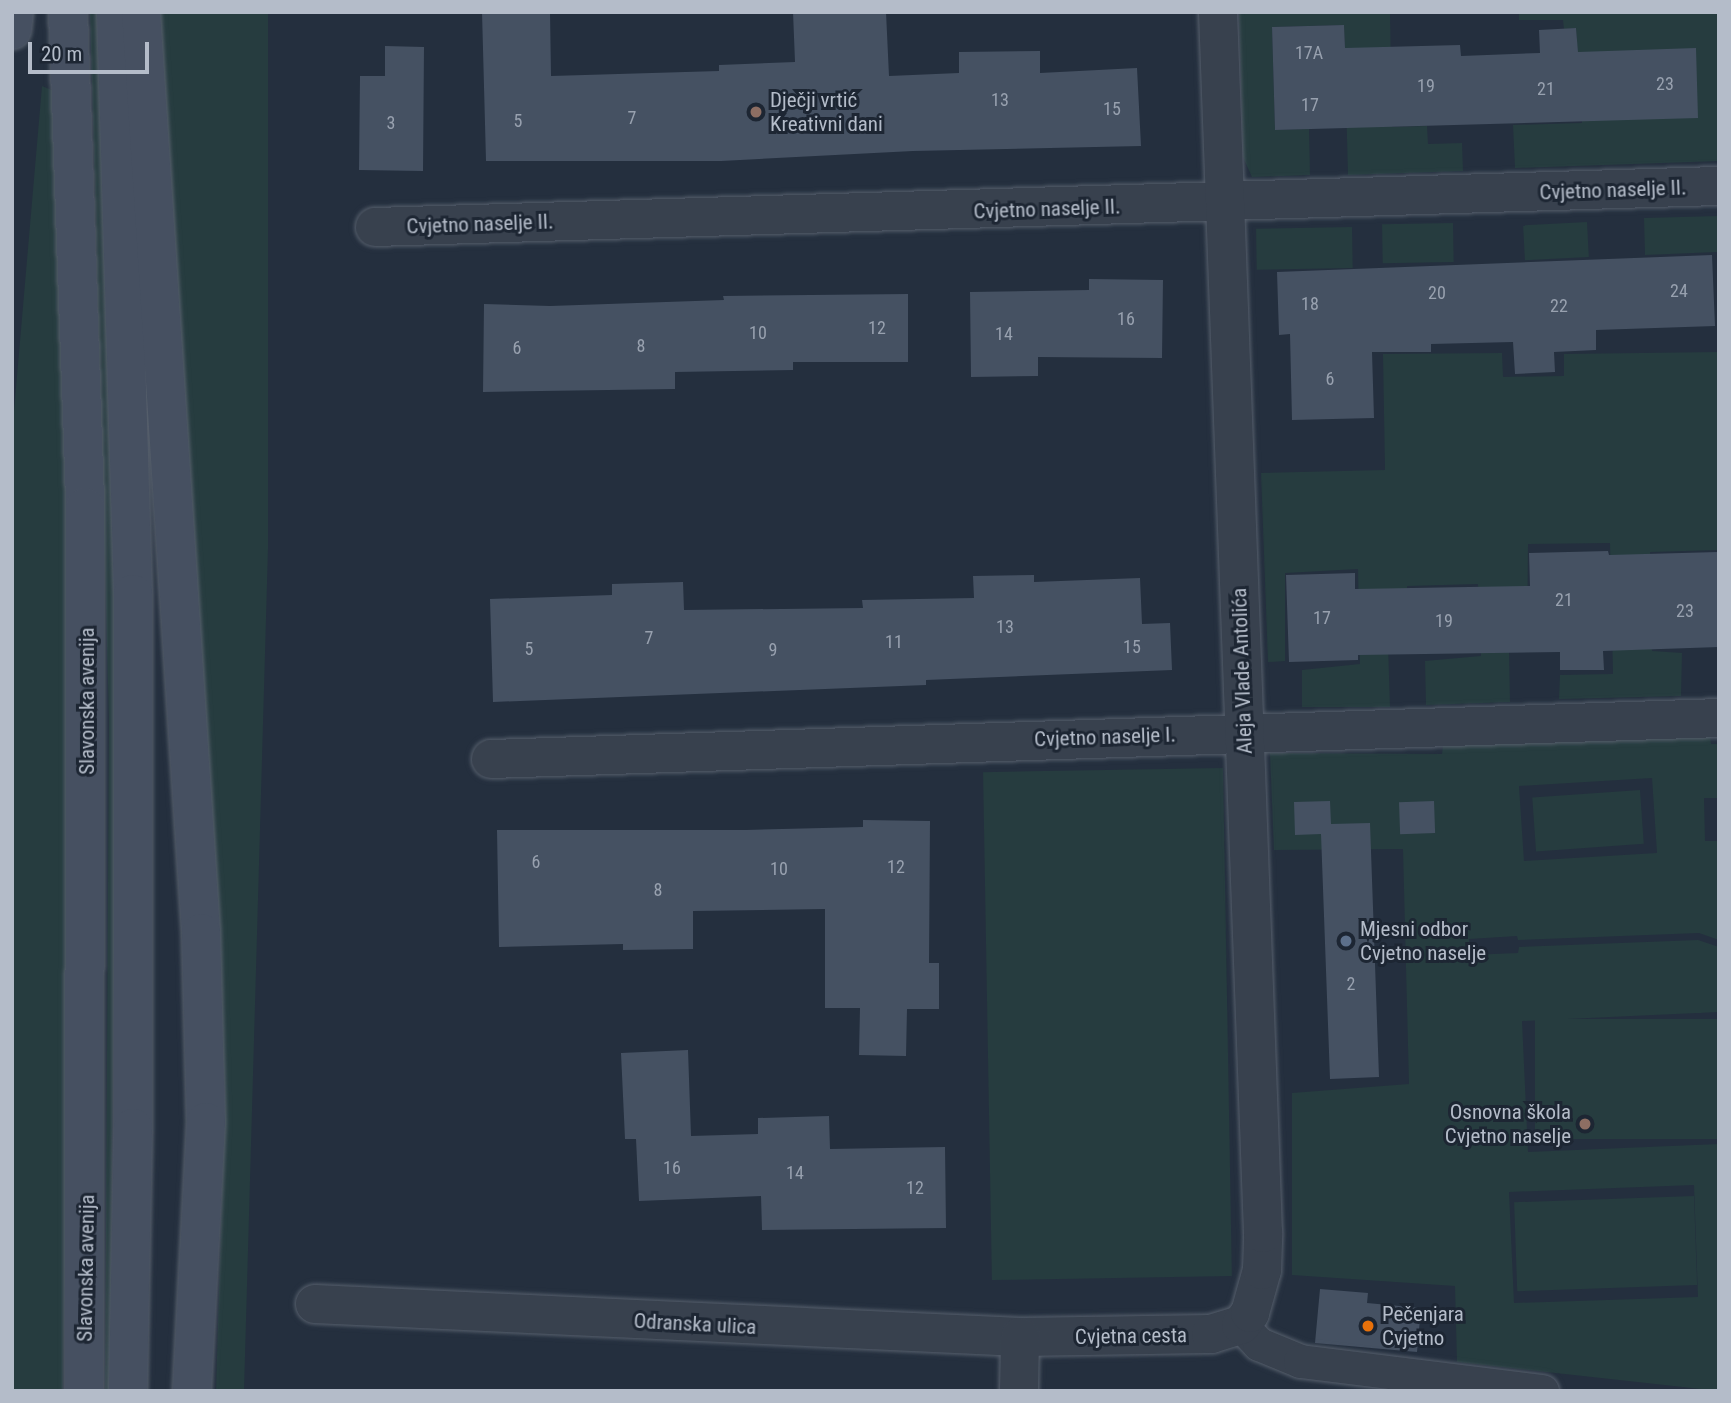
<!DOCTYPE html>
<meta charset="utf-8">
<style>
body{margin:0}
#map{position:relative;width:1731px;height:1403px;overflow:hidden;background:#242f3e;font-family:"Roboto Condensed",sans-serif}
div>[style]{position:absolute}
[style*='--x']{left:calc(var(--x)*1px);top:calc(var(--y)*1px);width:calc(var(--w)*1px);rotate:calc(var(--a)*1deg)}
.green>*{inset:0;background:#263c3f;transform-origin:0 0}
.building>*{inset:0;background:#455162;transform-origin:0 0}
.roads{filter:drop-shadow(0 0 2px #565f6c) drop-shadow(0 0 2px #565f6c)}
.pedestrian>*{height:33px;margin:-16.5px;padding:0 16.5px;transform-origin:16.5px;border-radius:16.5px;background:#38414e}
.minor>*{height:38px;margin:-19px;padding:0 19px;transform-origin:19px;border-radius:19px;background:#38414e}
.secondary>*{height:38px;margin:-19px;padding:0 19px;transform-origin:19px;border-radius:19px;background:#465061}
.dots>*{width:19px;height:19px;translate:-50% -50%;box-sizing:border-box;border:4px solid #1d2633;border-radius:50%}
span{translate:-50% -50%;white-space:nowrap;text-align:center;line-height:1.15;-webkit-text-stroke:6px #1d2633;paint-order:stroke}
.number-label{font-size:18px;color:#98a1af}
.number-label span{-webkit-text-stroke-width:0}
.poi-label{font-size:21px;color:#b4bcc9}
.left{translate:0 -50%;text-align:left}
.right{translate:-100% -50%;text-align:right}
.street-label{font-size:21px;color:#b4bcc9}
.frame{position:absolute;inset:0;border:14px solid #b4bcc9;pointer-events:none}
.scale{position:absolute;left:28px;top:42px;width:121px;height:32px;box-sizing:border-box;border:4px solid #b4bcc9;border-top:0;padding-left:9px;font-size:21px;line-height:24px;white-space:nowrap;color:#b4bcc9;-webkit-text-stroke:5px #1d2633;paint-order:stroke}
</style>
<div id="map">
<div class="green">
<div style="clip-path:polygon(90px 12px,100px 12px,117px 623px,110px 1391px,105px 1391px,109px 720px)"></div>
<div style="clip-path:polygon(156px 12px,268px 12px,268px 548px,244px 1391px,216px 1391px,225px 1090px)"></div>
<div style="clip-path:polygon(1239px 12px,1390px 12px,1392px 127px,1427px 126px,1428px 144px,1462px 143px,1463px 171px,1348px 175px,1344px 25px,1272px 27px,1275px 130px,1309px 129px,1310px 175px,1252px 177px,1243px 157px)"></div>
<div style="clip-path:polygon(1519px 12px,1719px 12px,1719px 161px,1515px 168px,1513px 125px,1582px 123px,1576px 28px,1564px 29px,1563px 20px,1519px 20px)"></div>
<div style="clip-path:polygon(42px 86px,54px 91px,70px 531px,69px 1019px,63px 1389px,12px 1391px,12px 434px)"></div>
<div style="clip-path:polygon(1719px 216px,1719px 293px,1717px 252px,1645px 255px,1644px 218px)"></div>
<div style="left:1587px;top:222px;width:35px;height:64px;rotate:87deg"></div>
<div style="left:1453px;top:223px;width:39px;height:71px;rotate:89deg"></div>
<div style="left:1352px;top:227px;width:41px;height:96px;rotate:89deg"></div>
<div style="clip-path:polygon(1719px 352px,1719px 550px,1650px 552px,1652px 651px,1682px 653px,1681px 696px,1559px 699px,1560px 675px,1613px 674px,1610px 543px,1528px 544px,1527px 650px,1509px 651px,1510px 702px,1426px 705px,1425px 661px,1481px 656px,1478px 584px,1407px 586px,1407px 644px,1388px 644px,1390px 707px,1302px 707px,1302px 670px,1360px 664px,1358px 569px,1285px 573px,1285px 661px,1268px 662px,1261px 473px,1385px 470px,1383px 354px,1502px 353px,1503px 377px,1564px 376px,1564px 354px)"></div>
<div style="clip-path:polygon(evenodd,1710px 736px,1711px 744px,1719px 744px,1719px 798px,1704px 798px,1705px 841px,1719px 841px,1719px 940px,1699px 933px,1518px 940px,1517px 936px,1469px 939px,1469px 955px,1518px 953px,1519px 947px,1698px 940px,1719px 947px,1719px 1012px,1522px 1021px,1528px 1152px,1719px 1144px,1719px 1391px,1457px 1362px,1455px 1286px,1292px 1275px,1292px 1093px,1409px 1084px,1403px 849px,1274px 850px,1270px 753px,1442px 754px,1443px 746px,1710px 736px,1652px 778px,1657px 853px,1524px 861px,1519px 786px,1652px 778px,1710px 736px,1694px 1185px,1698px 1297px,1514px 1303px,1509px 1192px,1694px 1185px)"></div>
<div style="left:1223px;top:768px;width:508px;height:240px;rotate:89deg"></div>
<div style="left:1640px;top:790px;width:54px;height:108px;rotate:86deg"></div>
<div style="left:1719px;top:1019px;width:120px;height:184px;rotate:90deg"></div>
<div style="left:1694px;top:1196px;width:89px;height:180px;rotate:88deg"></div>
</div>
<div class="building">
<div style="clip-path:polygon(482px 12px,550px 12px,551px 76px,719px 71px,719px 65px,795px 62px,793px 12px,886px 12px,889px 76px,959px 73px,959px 52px,1040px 51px,1040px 73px,1137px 68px,1141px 146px,913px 151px,721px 161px,486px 161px)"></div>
<div style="clip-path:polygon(1344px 25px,1345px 48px,1460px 45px,1461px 56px,1540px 53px,1539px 30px,1576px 28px,1578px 52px,1696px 48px,1698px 118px,1275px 130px,1272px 27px)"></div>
<div style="clip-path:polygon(385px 46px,424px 47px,423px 171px,359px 170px,360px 76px,385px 76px)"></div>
<div style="clip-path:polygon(1712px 255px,1715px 326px,1596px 330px,1596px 350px,1554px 352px,1555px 372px,1515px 374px,1513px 342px,1431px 344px,1431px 352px,1372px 352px,1374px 418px,1292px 420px,1290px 334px,1279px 335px,1277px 272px)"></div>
<div style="clip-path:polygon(1089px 279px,1163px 280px,1162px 358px,1038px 357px,1038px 376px,971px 377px,970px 292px,1089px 290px)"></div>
<div style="clip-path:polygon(908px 294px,908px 362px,793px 362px,793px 370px,675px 372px,675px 389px,483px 392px,484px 304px,550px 306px,724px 300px,723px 296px)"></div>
<div style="clip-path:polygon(1608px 551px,1609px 555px,1718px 552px,1719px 647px,1603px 651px,1604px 670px,1560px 670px,1560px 652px,1358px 655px,1358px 660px,1289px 662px,1286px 575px,1355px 573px,1355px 589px,1530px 586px,1529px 553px)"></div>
<div style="clip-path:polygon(1034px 575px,1034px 582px,1140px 578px,1142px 624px,1170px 623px,1172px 670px,926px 680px,926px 685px,493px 702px,490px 599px,612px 595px,612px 584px,683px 582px,684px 610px,863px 608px,862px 600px,974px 598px,973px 576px)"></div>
<div style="clip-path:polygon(1330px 801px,1331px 824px,1370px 823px,1379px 1077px,1330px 1079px,1321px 834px,1295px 835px,1294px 802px)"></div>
<div style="left:1434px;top:801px;width:32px;height:35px;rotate:88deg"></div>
<div style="clip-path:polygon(863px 820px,930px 821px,929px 963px,939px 963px,939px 1009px,907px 1009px,906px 1056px,859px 1055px,860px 1008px,825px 1008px,825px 909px,693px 911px,693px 949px,623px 950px,623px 944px,499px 947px,497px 830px,746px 830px,863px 827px)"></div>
<div style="clip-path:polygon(688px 1050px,691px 1136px,758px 1134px,758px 1118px,829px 1116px,830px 1149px,945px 1147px,946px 1228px,762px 1230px,761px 1196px,639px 1201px,636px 1139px,625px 1139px,621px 1053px)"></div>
<div style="clip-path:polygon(1320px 1289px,1368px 1293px,1367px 1303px,1421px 1308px,1417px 1352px,1315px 1343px)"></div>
</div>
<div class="roads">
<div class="pedestrian">
<div style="--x:1241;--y:1325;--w:26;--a:47"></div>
<div style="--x:1259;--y:1344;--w:44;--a:22.5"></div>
<div style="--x:1300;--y:1361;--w:244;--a:7.1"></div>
</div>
<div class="minor">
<div style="--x:375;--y:227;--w:1345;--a:-1.75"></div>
<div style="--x:491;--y:759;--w:1229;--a:-1.91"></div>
<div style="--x:315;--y:1304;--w:706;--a:2.68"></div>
<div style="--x:1020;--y:1337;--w:191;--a:-0.9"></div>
<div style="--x:1211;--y:1334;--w:31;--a:-17"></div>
<div style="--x:1241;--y:1325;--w:15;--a:-53"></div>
<div style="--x:1250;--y:1313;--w:45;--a:-74.4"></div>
<div style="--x:1262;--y:1270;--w:37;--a:-88"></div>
<div style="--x:1263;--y:1233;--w:1222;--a:-92.11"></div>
<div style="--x:1019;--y:1391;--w:54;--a:-88.9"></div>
</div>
<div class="secondary">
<div style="--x:68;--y:12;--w:495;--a:88"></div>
<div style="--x:85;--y:507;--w:884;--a:90.06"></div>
<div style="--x:116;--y:12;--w:582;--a:88.33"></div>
<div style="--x:133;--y:594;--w:534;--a:90"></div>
<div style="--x:133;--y:1128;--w:263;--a:91.1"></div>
<div style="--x:141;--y:12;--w:923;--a:86.27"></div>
<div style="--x:201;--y:933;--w:189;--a:88.5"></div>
<div style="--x:206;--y:1122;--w:269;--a:93"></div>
<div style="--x:12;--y:30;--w:18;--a:-84"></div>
</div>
</div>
<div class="dots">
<div style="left:756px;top:112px;background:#8d6e63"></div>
<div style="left:1346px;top:941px;background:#5c6f8a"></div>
<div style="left:1585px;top:1124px;background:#8d6e63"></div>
<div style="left:1368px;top:1326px;background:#e8710a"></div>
</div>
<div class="number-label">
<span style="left:1309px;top:53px">17A</span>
<span style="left:1665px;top:84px">23</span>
<span style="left:1426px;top:86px">19</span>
<span style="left:1546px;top:89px">21</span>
<span style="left:1000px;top:100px">13</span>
<span style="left:1310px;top:105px">17</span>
<span style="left:1112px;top:109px">15</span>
<span style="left:632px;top:118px">7</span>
<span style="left:518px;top:121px">5</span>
<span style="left:391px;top:123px">3</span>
<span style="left:1679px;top:291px">24</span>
<span style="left:1437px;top:293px">20</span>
<span style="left:1310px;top:304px">18</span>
<span style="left:1559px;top:306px">22</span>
<span style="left:1126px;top:319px">16</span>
<span style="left:877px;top:328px">12</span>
<span style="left:758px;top:333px">10</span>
<span style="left:1004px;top:334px">14</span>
<span style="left:641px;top:346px">8</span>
<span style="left:517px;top:348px">6</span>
<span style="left:1330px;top:379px">6</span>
<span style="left:1564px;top:600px">21</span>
<span style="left:1685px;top:611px">23</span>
<span style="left:1322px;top:618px">17</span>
<span style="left:1444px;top:621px">19</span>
<span style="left:1005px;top:627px">13</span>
<span style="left:649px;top:638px">7</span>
<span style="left:894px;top:642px">11</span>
<span style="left:1132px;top:647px">15</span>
<span style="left:529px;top:649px">5</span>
<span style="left:773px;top:650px">9</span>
<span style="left:536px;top:862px">6</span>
<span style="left:896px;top:867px">12</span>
<span style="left:779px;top:869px">10</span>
<span style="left:658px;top:890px">8</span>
<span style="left:1351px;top:984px">2</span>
<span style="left:672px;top:1168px">16</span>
<span style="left:795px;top:1173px">14</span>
<span style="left:915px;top:1188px">12</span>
</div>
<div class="poi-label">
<span class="left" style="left:770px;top:112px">Dječji vrtić<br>Kreativni dani</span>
<span class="left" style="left:1360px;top:941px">Mjesni odbor<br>Cvjetno naselje</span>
<span class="right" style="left:1571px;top:1124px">Osnovna škola<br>Cvjetno naselje</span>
<span class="left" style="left:1382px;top:1326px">Pečenjara<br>Cvjetno</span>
</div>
<div class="street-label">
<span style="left:1613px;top:190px;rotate:-2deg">Cvjetno naselje II.</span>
<span style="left:1047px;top:209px;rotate:-2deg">Cvjetno naselje II.</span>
<span style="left:480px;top:224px;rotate:-2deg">Cvjetno naselje II.</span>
<span style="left:1242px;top:671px;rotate:-92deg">Aleja Vlade Antolića</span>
<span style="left:87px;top:701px;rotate:-90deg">Slavonska avenija</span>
<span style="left:1105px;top:737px;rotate:-2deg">Cvjetno naselje I.</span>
<span style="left:86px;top:1268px;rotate:-89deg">Slavonska avenija</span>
<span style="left:695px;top:1324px;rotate:3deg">Odranska ulica</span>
<span style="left:1131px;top:1336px;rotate:-1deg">Cvjetna cesta</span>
</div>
<div class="frame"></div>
<div class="scale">20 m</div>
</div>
